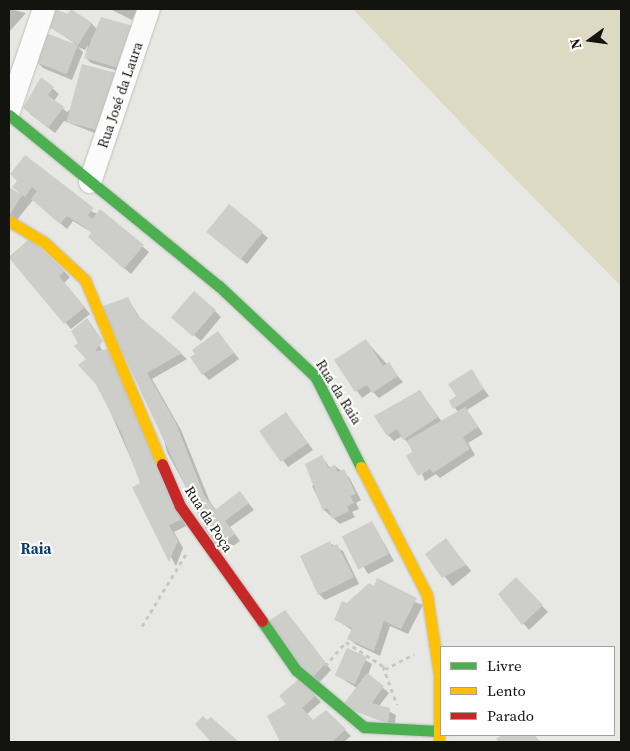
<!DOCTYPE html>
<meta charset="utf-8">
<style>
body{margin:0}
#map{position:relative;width:630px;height:751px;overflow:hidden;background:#e7e7e3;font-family:"Source Serif 4",serif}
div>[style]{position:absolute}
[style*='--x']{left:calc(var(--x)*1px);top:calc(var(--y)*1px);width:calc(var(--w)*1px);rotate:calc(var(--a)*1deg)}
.green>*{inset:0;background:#dddac3}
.shadow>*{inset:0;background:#0003;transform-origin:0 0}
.building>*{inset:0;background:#cdcdca;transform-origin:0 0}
.path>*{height:3px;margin-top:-1.5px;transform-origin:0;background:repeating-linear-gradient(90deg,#c7c7c5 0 4px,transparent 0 8px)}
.roads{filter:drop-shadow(0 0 1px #bfbfbc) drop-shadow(0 0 1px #bfbfbc)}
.street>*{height:22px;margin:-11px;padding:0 11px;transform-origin:11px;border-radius:11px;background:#fbfbfb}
.fast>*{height:11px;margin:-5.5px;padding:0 5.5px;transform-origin:5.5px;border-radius:5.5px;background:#4caf50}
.slow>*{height:11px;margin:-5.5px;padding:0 5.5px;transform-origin:5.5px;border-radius:5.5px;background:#ffc107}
.jam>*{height:11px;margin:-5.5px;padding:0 5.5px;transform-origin:5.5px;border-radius:5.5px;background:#c62828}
span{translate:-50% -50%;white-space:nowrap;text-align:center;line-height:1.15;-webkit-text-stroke:4px #fff;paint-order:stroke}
.street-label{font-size:14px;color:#131310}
.neighbourhood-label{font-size:15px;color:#073e6f;font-weight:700}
.frame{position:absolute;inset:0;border:10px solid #131310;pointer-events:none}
.legend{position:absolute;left:440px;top:646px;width:175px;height:90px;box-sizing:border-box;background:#fff;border:1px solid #a1a19f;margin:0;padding:6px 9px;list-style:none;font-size:15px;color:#131310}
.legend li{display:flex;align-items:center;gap:10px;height:25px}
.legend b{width:25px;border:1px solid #a1a19f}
.north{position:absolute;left:565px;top:15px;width:50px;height:50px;-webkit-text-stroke:4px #fff;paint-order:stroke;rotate:256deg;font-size:14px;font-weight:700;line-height:20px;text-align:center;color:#131310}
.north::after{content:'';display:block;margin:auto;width:18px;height:22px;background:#131310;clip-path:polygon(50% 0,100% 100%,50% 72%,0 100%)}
</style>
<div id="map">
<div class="green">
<div style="clip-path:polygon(353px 9px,621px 9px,621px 286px,480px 143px)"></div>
</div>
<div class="shadow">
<div style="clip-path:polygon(9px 9px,26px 13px,9px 32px)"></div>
<div style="clip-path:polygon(55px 9px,68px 16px,71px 11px,92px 24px,98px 30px,91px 40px,128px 74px,91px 63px,85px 57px,88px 45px,85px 50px,78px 47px,83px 52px,72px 80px,43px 68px,37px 62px,75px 44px,51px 26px)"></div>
<div style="clip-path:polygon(110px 9px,137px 9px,132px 20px)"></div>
<div style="clip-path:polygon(115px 74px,100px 135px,64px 121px,55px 133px,30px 114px,41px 78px,59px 94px,54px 101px,67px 112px)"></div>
<div style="clip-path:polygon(19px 181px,98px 214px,101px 211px,149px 252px,131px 274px,95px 243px,91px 232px,73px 221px,67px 229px,33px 200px,16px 221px,9px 216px,9px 189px,23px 197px,14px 187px)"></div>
<div style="clip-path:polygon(262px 233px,268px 238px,247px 264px,214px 238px)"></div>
<div style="clip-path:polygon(30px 239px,70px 277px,64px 283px,90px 314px,71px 329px,9px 257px)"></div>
<div style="clip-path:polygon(128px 299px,142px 321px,187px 359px,152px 379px,181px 430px,210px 502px,216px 510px,240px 493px,254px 510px,230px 527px,240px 541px,222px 554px,167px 452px)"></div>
<div style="clip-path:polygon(215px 311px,221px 317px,201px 341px,180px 323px)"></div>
<div style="clip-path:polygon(87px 319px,186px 526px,174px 532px,183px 548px,176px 566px,133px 488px,142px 484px,80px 343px)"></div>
<div style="clip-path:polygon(218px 333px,239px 359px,209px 380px,203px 374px)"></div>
<div style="clip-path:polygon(366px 341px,403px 382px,379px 398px,372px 391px,362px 398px,336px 361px)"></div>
<div style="clip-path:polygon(471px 371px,489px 396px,467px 410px,483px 434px,468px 443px,475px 455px,440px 478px,436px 474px,425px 481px,410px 446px,402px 436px,394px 441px,388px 435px,420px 392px,442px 422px,459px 413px,450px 402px,458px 397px)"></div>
<div style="clip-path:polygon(286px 413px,313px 450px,288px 467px,264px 435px)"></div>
<div style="clip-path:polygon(322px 457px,330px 468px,335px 466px,349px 477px,361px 500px,356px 503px,359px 509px,352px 512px,355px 517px,340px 524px,324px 510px,312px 486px,316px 483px)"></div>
<div style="clip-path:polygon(372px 522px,394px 561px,368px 574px,355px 552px)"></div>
<div style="left:446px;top:540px;width:40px;height:24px;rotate:51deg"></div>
<div style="clip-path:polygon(330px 543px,343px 551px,359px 584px,325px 600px,319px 594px)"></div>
<div style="clip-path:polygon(516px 579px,548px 612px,529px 630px,500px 595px)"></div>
<div style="clip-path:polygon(374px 587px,423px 605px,408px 634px,390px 626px,380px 656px,355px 644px,349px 638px,352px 630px,335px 619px,347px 604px)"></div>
<div style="clip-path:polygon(291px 618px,331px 670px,317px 685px)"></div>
<div style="clip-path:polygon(347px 650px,372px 664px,368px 675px,389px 693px,379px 706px,396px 715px,394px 730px,357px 688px,336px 675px)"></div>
<div style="clip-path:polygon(300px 680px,321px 702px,307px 714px,313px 721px,326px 712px,351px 736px,344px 742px,281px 742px,269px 717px,287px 704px)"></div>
<div style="clip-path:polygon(504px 735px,534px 735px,540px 742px,500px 742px)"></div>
</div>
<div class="building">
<div style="clip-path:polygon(54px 9px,68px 14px,71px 9px,92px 23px,78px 45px,49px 27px)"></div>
<div style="clip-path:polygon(101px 17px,133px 26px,122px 69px,84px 58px)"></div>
<div style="left:46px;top:33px;width:34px;height:31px;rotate:21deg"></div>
<div style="left:82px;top:64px;width:35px;height:60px;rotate:15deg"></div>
<div style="clip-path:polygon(41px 77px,54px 87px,48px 95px,64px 107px,48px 128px,23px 108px)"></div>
<div style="clip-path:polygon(25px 155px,94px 208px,88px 215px,92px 219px,100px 209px,144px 245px,124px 269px,88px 237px,91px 233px,83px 226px,67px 216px,60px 224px,31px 199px,37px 191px,32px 187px,25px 197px,12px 187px,17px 181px,10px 174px)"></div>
<div style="clip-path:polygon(9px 187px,22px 195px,9px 216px)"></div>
<div style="left:229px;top:204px;width:44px;height:36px;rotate:39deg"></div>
<div style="clip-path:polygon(30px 238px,65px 271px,59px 276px,85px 307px,64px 324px,9px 258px)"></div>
<div style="left:194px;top:291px;width:29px;height:35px;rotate:41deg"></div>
<div style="clip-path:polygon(128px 297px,137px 315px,182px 353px,147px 373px,176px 423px,204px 495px,215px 510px,240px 491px,249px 503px,225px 521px,235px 534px,215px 549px,101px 307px)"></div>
<div style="clip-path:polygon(87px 318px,103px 341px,95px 351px,108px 349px,181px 520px,169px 525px,178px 541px,169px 562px,132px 487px,140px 483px,121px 432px,95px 383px,78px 365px,86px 359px,74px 346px,78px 343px,71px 331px)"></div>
<div style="clip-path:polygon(218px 331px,234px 353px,202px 375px,190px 357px,195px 354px,192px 350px)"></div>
<div style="clip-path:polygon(366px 339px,383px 366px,389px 362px,398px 376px,372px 393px,367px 385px,355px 392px,334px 360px)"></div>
<div style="clip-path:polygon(472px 369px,484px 389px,453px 409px,449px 401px,456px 396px,448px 384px)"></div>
<div style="clip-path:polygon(420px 390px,438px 417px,403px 440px,397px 429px,387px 436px,374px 416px)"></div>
<div style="clip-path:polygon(465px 407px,478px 427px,463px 437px,470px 449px,433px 473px,430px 469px,418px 476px,406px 456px,413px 451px,406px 441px)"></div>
<div style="left:286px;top:412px;width:38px;height:33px;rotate:55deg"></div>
<div style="clip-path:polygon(322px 455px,328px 468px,335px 465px,338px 472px,344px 469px,356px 494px,350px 496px,354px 503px,347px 506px,349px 511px,333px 519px,327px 508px,323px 511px,305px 464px)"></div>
<div style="left:372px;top:521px;width:37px;height:34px;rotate:63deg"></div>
<div style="clip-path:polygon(446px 538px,466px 565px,442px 578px,425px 554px)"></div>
<div style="clip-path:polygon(330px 541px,332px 546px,337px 544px,354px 577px,318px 595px,300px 556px)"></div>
<div style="clip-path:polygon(516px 577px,543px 605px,522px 625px,498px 594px)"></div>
<div style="clip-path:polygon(377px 578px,417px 598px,401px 629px,384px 621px,374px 651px,347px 639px,352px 628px,334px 620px,342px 601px,347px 603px,369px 583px,374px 586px)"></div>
<div style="clip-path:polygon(285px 610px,326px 663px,310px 680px,269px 621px)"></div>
<div style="left:347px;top:648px;width:22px;height:30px;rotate:24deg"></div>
<div style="clip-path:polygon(367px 673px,384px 686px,372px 703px,390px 708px,388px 724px,342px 706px)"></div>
<div style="clip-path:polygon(300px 678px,316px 695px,302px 708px,313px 720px,326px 710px,346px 729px,332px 742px,280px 742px,267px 716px,286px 704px,279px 696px)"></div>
<div style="clip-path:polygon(203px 716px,207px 720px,211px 717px,239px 742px,211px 742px,195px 724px)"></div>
<div style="clip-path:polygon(502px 735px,534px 735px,540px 742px,499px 742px,496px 739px)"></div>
</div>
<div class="path">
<div style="--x:142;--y:626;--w:84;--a:-58.6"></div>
<div style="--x:325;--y:666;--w:32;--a:-49"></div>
<div style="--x:346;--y:642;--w:44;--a:33"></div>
<div style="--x:383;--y:666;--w:41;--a:70.3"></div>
<div style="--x:385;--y:669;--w:33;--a:-27"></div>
</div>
<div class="roads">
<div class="street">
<div style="--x:9;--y:111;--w:108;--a:-71.1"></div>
<div style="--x:90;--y:182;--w:183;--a:-71.2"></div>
</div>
<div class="fast">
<div style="--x:9;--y:115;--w:271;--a:39.2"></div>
<div style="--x:219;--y:286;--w:132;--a:43.2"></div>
<div style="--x:315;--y:376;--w:102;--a:63.2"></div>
<div style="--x:262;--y:621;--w:60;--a:55.2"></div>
<div style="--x:296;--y:670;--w:89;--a:40"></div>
<div style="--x:364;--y:727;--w:75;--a:3.1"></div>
</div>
<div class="slow">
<div style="--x:9;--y:221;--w:41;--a:31"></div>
<div style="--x:44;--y:242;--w:56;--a:42.8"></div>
<div style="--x:85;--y:280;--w:199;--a:67.3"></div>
<div style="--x:361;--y:467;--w:144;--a:62.7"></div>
<div style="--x:427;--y:595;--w:80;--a:81.4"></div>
<div style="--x:439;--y:674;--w:68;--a:90"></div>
</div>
<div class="jam">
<div style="--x:162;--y:464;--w:46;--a:66.8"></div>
<div style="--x:180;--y:506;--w:141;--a:54.5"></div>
</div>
</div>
<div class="street-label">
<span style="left:120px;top:95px;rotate:-71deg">Rua José da Laura</span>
<span style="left:339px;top:392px;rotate:58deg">Rua da Raia</span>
<span style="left:209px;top:519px;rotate:57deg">Rua da Poça</span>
</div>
<div class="neighbourhood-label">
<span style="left:36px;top:549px">Raia</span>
</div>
<div class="frame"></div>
<ul class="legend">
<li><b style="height:6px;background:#4caf50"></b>Livre</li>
<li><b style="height:6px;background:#ffc107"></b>Lento</li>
<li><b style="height:6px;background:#c62828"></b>Parado</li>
</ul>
<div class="north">N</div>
</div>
